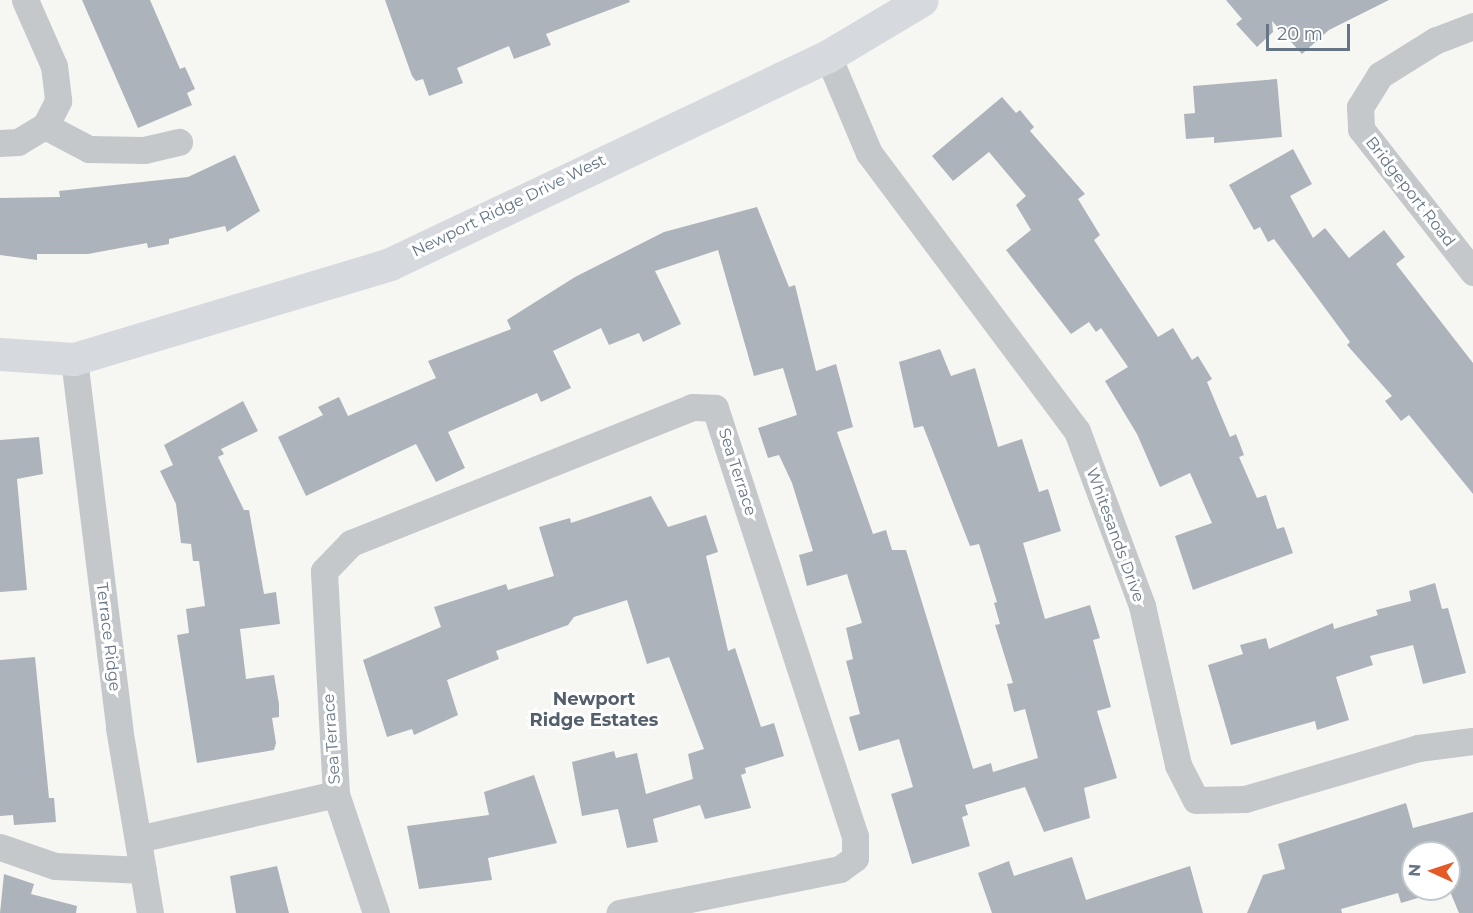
<!DOCTYPE html>
<style>
body{margin:0}
#map{position:relative;width:1473px;height:913px;overflow:hidden;background:#f6f7f3;font-family:Montserrat,sans-serif}
div>[style]{position:absolute}
[style*='--x']{left:calc(var(--x)*1px);top:calc(var(--y)*1px);width:calc(var(--w)*1px);rotate:calc(var(--a)*1deg)}
.building>*{inset:0;background:#acb3ba}
.street>*{height:27px;margin:-13.5px;padding:0 13.5px;transform-origin:13.5px;border-radius:13.5px;background:#c4c8cb}
.secondary>*{height:33px;margin:-16.5px;padding:0 16.5px;transform-origin:16.5px;border-radius:16.5px;background:#d6dadf}
span{translate:-50% -50%;white-space:nowrap;text-align:center;line-height:1.15;-webkit-text-stroke:6px #fff;paint-order:stroke}
.street-label{font-size:16px;color:#657585}
.neighbourhood-label{font-size:18px;color:#535f6a;font-weight:700}
.north{position:absolute;left:1401px;top:841px;width:60px;height:60px;box-sizing:border-box;background:#fff;border:2px solid #c1c8ce;border-radius:50%;rotate:273deg;font-size:16px;font-weight:700;line-height:24px;text-align:center;color:#657585}
.north::after{content:'';display:block;margin:auto;width:21px;height:27px;background:#e55925;clip-path:polygon(50% 0,100% 100%,50% 72%,0 100%)}
.scale{position:absolute;left:1266px;top:24px;width:84px;height:27px;box-sizing:border-box;border:3px solid #657585;border-top:0;padding-left:8px;font-size:18px;line-height:21px;white-space:nowrap;color:#657585;-webkit-text-stroke:4px #fff;paint-order:stroke}
</style>
<div id="map">
<div class="building">
<div style="clip-path:polygon(82px 0,150px 0,180px 69px,185px 67px,195px 89px,187px 93px,192px 105px,138px 128px)"></div>
<div style="clip-path:polygon(385px 0,629px 0,630px 2px,546px 34px,551px 45px,514px 59px,509px 46px,457px 68px,463px 83px,429px 96px,423px 79px,416px 81px,412px 76px)"></div>
<div style="clip-path:polygon(1226px 0,1389px 0,1329px 30px,1302px 54px,1272px 21px,1273px 32px,1257px 47px,1236px 24px,1242px 19px)"></div>
<div style="clip-path:polygon(1277px 79px,1282px 137px,1214px 143px,1214px 137px,1186px 139px,1184px 114px,1195px 113px,1193px 86px)"></div>
<div style="clip-path:polygon(1002px 97px,1016px 113px,1020px 110px,1034px 127px,1030px 131px,1085px 194px,1078px 199px,1100px 235px,1094px 240px,1158px 337px,1173px 328px,1192px 360px,1198px 356px,1212px 379px,1207px 382px,1230px 437px,1236px 434px,1244px 455px,1239px 457px,1257px 498px,1266px 495px,1277px 529px,1284px 527px,1293px 553px,1193px 590px,1175px 536px,1212px 523px,1190px 473px,1160px 487px,1137px 434px,1105px 381px,1128px 367px,1101px 328px,1096px 332px,1089px 322px,1071px 334px,1006px 250px,1031px 230px,1016px 205px,1026px 196px,989px 152px,953px 181px,932px 156px)"></div>
<div style="clip-path:polygon(1293px 149px,1312px 184px,1290px 196px,1313px 238px,1325px 228px,1349px 258px,1384px 230px,1405px 257px,1396px 264px,1473px 363px,1473px 494px,1409px 415px,1401px 421px,1385px 401px,1392px 396px,1347px 345px,1350px 342px,1274px 239px,1268px 242px,1260px 227px,1254px 230px,1229px 185px)"></div>
<div style="clip-path:polygon(235px 155px,260px 211px,227px 232px,225px 226px,169px 239px,169px 244px,148px 248px,147px 243px,88px 254px,37px 254px,37px 260px,0 255px,0 198px,60px 197px,59px 191px,188px 177px)"></div>
<div style="clip-path:polygon(757px 207px,789px 287px,795px 285px,816px 371px,836px 364px,853px 427px,837px 432px,873px 534px,886px 530px,892px 550px,906px 550px,973px 769px,991px 763px,993px 772px,1038px 758px,1025px 709px,1014px 712px,1007px 684px,1013px 683px,995px 625px,1000px 624px,994px 603px,997px 602px,979px 544px,970px 546px,923px 426px,914px 428px,899px 362px,940px 349px,951px 376px,975px 368px,998px 447px,1022px 439px,1039px 492px,1048px 489px,1061px 531px,1023px 543px,1045px 619px,1090px 605px,1100px 638px,1093px 640px,1111px 707px,1097px 711px,1117px 778px,1084px 788px,1090px 818px,1044px 832px,1025px 787px,965px 805px,968px 815px,962px 817px,970px 846px,912px 864px,891px 794px,913px 787px,899px 739px,859px 751px,849px 717px,860px 714px,846px 661px,853px 659px,846px 628px,862px 623px,847px 574px,807px 586px,799px 555px,813px 551px,792px 483px,779px 455px,768px 458px,758px 428px,797px 415px,783px 368px,754px 376px,718px 250px,655px 271px,681px 324px,643px 342px,639px 333px,609px 345px,601px 328px,553px 351px,571px 388px,541px 402px,537px 393px,448px 432px,465px 468px,436px 482px,416px 444px,306px 496px,278px 437px,323px 415px,318px 407px,339px 397px,348px 416px,436px 378px,428px 361px,511px 329px,507px 320px,575px 277px,664px 232px)"></div>
<div style="clip-path:polygon(243px 401px,258px 431px,221px 449px,224px 454px,218px 457px,244px 510px,249px 510px,264px 594px,276px 592px,280px 624px,240px 629px,246px 679px,274px 675px,279px 704px,279px 717px,272px 718px,276px 743px,274px 750px,197px 763px,177px 635px,189px 633px,186px 609px,205px 606px,199px 561px,193px 561px,191px 544px,181px 543px,176px 504px,160px 471px,173px 465px,164px 445px)"></div>
<div style="clip-path:polygon(39px 437px,43px 474px,17px 479px,27px 590px,0 592px,0 440px)"></div>
<div style="clip-path:polygon(651px 496px,668px 527px,706px 515px,718px 552px,706px 556px,728px 651px,735px 648px,761px 727px,774px 723px,784px 756px,745px 768px,746px 773px,741px 775px,751px 808px,705px 819px,700px 805px,653px 819px,658px 842px,627px 848px,618px 809px,582px 816px,572px 762px,614px 751px,616px 758px,637px 753px,646px 794px,693px 779px,688px 754px,704px 749px,669px 657px,647px 664px,627px 600px,574px 617px,568px 625px,496px 651px,499px 659px,447px 680px,458px 715px,414px 735px,412px 729px,387px 737px,363px 660px,441px 627px,434px 607px,506px 584px,508px 590px,554px 576px,539px 527px,570px 518px,571px 523px)"></div>
<div style="clip-path:polygon(1435px 583px,1442px 609px,1448px 608px,1466px 673px,1423px 684px,1413px 645px,1370px 656px,1373px 665px,1336px 677px,1349px 720px,1317px 730px,1315px 721px,1231px 745px,1208px 665px,1243px 654px,1240px 645px,1266px 638px,1269px 649px,1333px 623px,1334px 629px,1378px 615px,1376px 610px,1411px 601px,1409px 591px)"></div>
<div style="clip-path:polygon(35px 657px,49px 798px,54px 798px,56px 822px,14px 825px,13px 815px,0 816px,0 660px)"></div>
<div style="clip-path:polygon(534px 775px,557px 843px,488px 858px,492px 880px,419px 889px,407px 826px,489px 815px,484px 792px)"></div>
<div style="clip-path:polygon(1406px 803px,1413px 828px,1473px 812px,1473px 913px,1459px 913px,1449px 889px,1449px 853px,1413px 853px,1413px 889px,1448px 889px,1401px 903px,1398px 893px,1341px 909px,1342px 913px,1247px 913px,1263px 875px,1285px 869px,1278px 844px)"></div>
<div style="clip-path:polygon(1072px 857px,1086px 900px,1190px 866px,1203px 913px,992px 913px,978px 873px,1009px 861px,1014px 876px)"></div>
<div style="clip-path:polygon(277px 866px,289px 913px,236px 913px,230px 876px)"></div>
<div style="clip-path:polygon(4px 874px,34px 884px,31px 894px,77px 906px,76px 913px,0 913px)"></div>
</div>
<div class="street">
<div style="--x:25;--y:0;--w:72;--a:66.3"></div>
<div style="--x:54;--y:66;--w:35;--a:83"></div>
<div style="--x:58;--y:101;--w:28;--a:117"></div>
<div style="--x:1473;--y:26;--w:40;--a:159"></div>
<div style="--x:1436;--y:40;--w:66;--a:148"></div>
<div style="--x:1380;--y:75;--w:38;--a:122"></div>
<div style="--x:1360;--y:107;--w:22;--a:87"></div>
<div style="--x:1361;--y:129;--w:182;--a:51.9"></div>
<div style="--x:828;--y:56;--w:105;--a:67.1"></div>
<div style="--x:869;--y:153;--w:347;--a:53.2"></div>
<div style="--x:1077;--y:431;--w:187;--a:69.6"></div>
<div style="--x:1142;--y:606;--w:163;--a:77.2"></div>
<div style="--x:1178;--y:765;--w:39;--a:63"></div>
<div style="--x:1196;--y:800;--w:49;--a:-1.2"></div>
<div style="--x:1245;--y:799;--w:180;--a:-16.4"></div>
<div style="--x:1418;--y:748;--w:55;--a:-7.3"></div>
<div style="--x:45;--y:126;--w:50;--a:27.6"></div>
<div style="--x:89;--y:149;--w:55;--a:1"></div>
<div style="--x:144;--y:150;--w:36;--a:-13"></div>
<div style="--x:0;--y:143;--w:18;--a:-3"></div>
<div style="--x:18;--y:142;--w:31;--a:-31"></div>
<div style="--x:74;--y:359;--w:372;--a:83"></div>
<div style="--x:119;--y:728;--w:188;--a:80.5"></div>
<div style="--x:138;--y:839;--w:203;--a:-12.8"></div>
<div style="--x:0;--y:847;--w:58;--a:19.1"></div>
<div style="--x:55;--y:866;--w:88;--a:2.6"></div>
<div style="--x:376;--y:913;--w:126;--a:-108.6"></div>
<div style="--x:336;--y:794;--w:223;--a:-93.1"></div>
<div style="--x:324;--y:571;--w:39;--a:-46"></div>
<div style="--x:351;--y:543;--w:367;--a:-21.7"></div>
<div style="--x:692;--y:407;--w:23;--a:2"></div>
<div style="--x:715;--y:408;--w:450;--a:71.9"></div>
<div style="--x:855;--y:836;--w:22;--a:90"></div>
<div style="--x:855;--y:858;--w:19;--a:144"></div>
<div style="--x:840;--y:869;--w:225;--a:168.7"></div>
</div>
<div class="secondary">
<div style="--x:0;--y:354;--w:74;--a:3.9"></div>
<div style="--x:74;--y:359;--w:330;--a:-16.7"></div>
<div style="--x:390;--y:264;--w:485;--a:-25.4"></div>
<div style="--x:828;--y:56;--w:109;--a:-30.8"></div>
</div>
<div class="street-label">
<span style="left:1410px;top:192px;rotate:52deg">Bridgeport Road</span>
<span style="left:509px;top:206px;rotate:-26deg">Newport Ridge Drive West</span>
<span style="left:737px;top:472px;rotate:72deg">Sea Terrace</span>
<span style="left:1115px;top:535px;rotate:70deg">Whitesands Drive</span>
<span style="left:108px;top:637px;rotate:83deg">Terrace Ridge</span>
<span style="left:332px;top:739px;rotate:-94deg">Sea Terrace</span>
</div>
<div class="neighbourhood-label">
<span style="left:594px;top:710px">Newport<br>Ridge Estates</span>
</div>
<div class="north">N</div>
<div class="scale">20 m</div>
</div>
